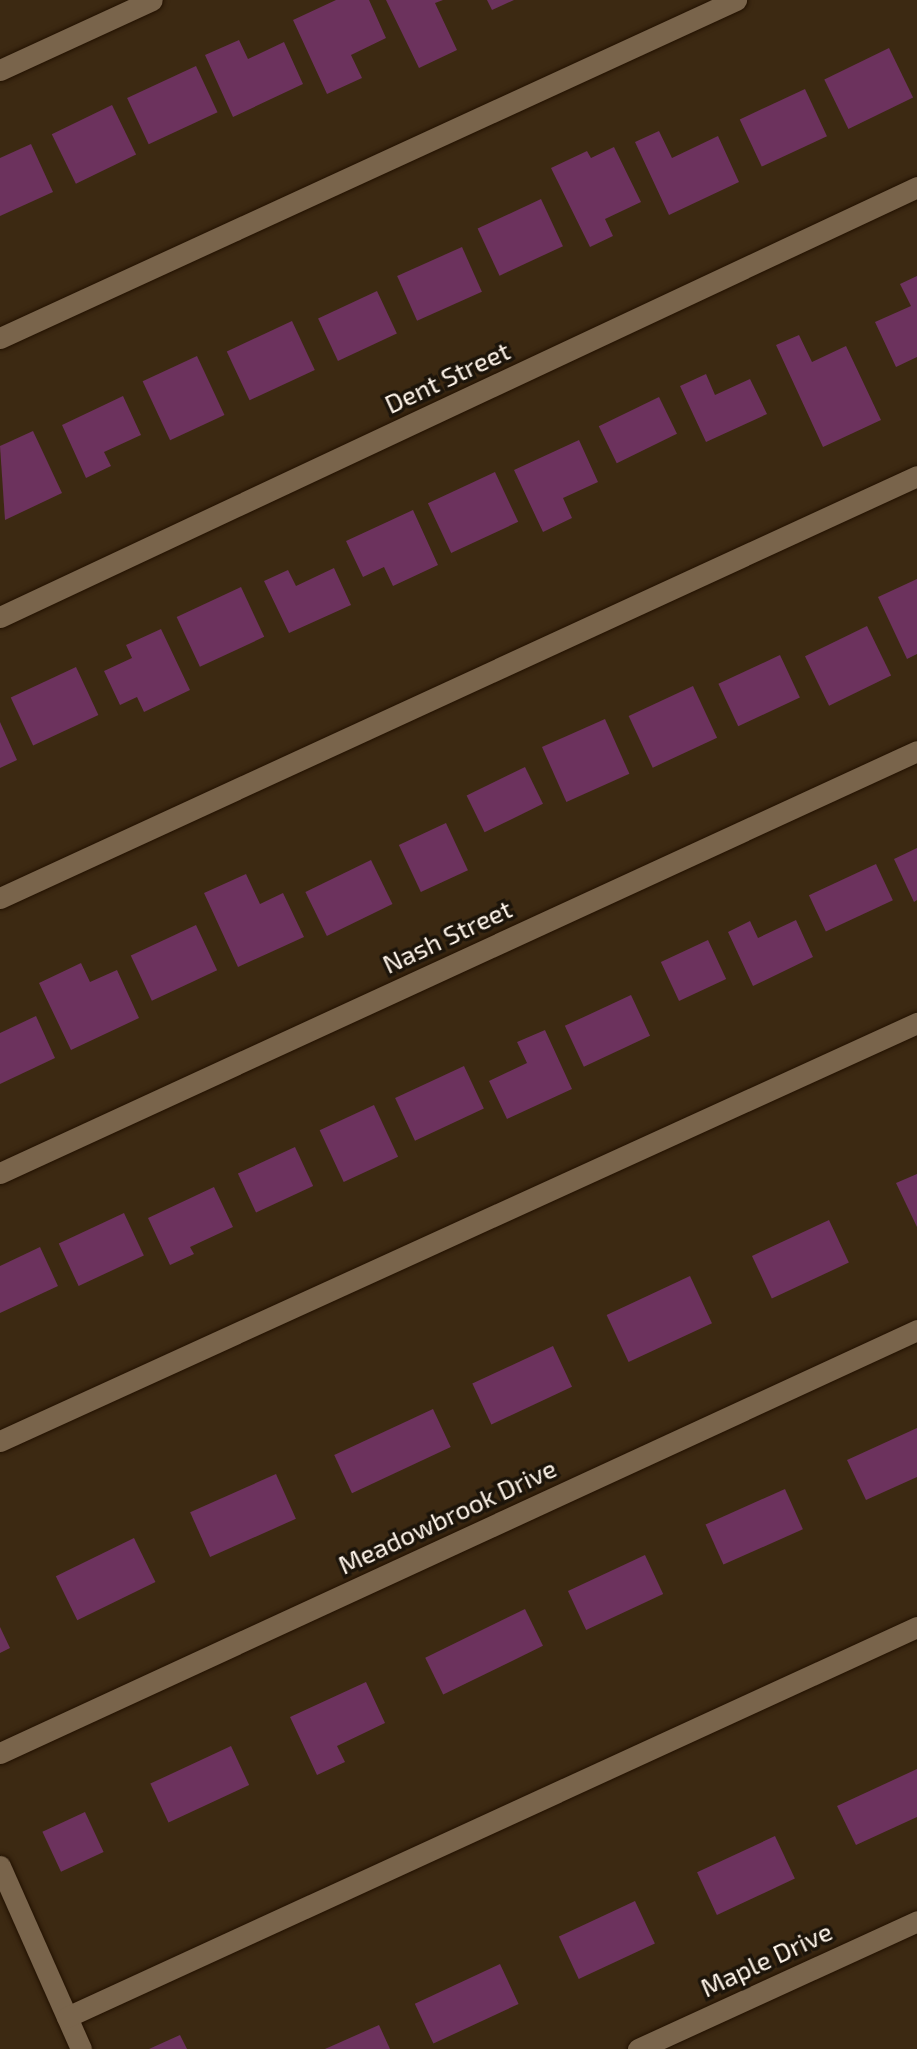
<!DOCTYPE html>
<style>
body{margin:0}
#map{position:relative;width:917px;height:2049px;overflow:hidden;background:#3c2912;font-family:"Exo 2",sans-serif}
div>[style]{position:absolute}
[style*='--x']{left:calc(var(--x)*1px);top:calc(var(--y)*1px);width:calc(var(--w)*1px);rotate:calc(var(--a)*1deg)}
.building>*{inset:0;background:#6c325d;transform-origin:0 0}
.roads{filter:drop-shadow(0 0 2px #210) drop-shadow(0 0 2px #210)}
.minor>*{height:21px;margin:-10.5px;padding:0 10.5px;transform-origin:10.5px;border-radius:10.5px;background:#79644b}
span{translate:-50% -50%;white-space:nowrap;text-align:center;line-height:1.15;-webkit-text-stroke:7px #1c140a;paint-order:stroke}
.street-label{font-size:26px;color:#fdf3e8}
</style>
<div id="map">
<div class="building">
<div style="clip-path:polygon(336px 0,369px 0,386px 38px,351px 55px,362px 78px,327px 94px,293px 20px)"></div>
<div style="clip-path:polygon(386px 0,443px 0,435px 3px,457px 50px,419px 68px)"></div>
<div style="clip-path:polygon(487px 0,514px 0,492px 10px)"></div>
<div style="clip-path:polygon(239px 40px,248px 59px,284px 42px,303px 84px,233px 117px,205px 55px)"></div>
<div style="left:889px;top:48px;width:55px;height:72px;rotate:64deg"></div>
<div style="left:196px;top:66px;width:51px;height:76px;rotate:65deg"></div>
<div style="left:805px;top:89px;width:52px;height:72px;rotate:65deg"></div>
<div style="left:112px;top:105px;width:55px;height:67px;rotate:64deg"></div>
<div style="clip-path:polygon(659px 131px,672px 158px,718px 136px,739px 182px,669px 215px,635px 142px)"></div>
<div style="clip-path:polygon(31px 144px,53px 192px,0 216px,0 158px)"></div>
<div style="clip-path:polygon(614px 147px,641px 202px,605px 219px,613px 236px,590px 247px,551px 168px,587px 151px,591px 158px)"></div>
<div style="left:541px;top:199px;width:52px;height:70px;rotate:65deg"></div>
<div style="left:462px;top:247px;width:49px;height:71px;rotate:66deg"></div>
<div style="clip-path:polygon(917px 276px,917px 357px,896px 367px,875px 322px,911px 306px,900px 284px)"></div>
<div style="left:377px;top:291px;width:47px;height:65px;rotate:65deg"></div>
<div style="left:292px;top:321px;width:54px;height:72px;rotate:65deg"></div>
<div style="clip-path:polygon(799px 335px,812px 362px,846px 346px,881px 420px,823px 447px,776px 345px)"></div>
<div style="left:197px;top:356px;width:65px;height:60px;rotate:65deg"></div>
<div style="clip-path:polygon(706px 374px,715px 395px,750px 379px,767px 414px,706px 442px,680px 386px)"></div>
<div style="clip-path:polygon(123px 396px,141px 435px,104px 452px,111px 466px,86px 478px,62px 425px)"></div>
<div style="left:659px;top:397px;width:41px;height:67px;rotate:64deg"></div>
<div style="clip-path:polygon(33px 431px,62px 493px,5px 520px,0 446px)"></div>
<div style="clip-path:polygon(579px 440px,598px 482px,563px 498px,572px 518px,543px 532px,514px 470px)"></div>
<div style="left:495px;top:472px;width:55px;height:74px;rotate:65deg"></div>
<div style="clip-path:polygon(413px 510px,438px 565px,393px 586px,384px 567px,363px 577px,346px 541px)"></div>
<div style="clip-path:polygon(334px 568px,351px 605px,289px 633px,264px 581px,288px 570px,296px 586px)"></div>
<div style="clip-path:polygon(917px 579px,917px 654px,907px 659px,878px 597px)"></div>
<div style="left:241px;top:587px;width:55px;height:71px;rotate:65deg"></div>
<div style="left:867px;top:626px;width:55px;height:69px;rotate:64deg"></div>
<div style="clip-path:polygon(161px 629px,190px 690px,144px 712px,137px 697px,120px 705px,104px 671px,132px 658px,126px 645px)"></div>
<div style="left:780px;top:655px;width:47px;height:68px;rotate:65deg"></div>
<div style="left:76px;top:667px;width:53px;height:72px;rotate:65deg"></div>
<div style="left:693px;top:686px;width:57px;height:71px;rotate:65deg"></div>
<div style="left:605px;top:719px;width:60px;height:69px;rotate:66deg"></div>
<div style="clip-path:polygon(0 722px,17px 760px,0 768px)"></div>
<div style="left:525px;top:767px;width:41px;height:65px;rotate:64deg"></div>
<div style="left:446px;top:823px;width:52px;height:52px;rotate:65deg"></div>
<div style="clip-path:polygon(917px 848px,917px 900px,914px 902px,894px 859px)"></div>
<div style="left:371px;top:860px;width:49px;height:73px;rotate:64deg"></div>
<div style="left:876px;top:864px;width:40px;height:74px;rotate:65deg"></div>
<div style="clip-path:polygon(246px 874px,260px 904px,283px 893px,304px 937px,238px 967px,204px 893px)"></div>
<div style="clip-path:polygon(796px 920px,813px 957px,753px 986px,728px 932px,750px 921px,758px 938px)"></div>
<div style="left:196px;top:925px;width:50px;height:72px;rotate:65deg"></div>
<div style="left:708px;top:940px;width:43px;height:52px;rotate:65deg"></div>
<div style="clip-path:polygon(81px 963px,90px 982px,117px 970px,139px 1018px,71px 1050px,39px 983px)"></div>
<div style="left:631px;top:995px;width:45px;height:73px;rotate:65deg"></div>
<div style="clip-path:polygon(36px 1016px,55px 1058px,0 1084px,0 1033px)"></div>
<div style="clip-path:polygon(545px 1030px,572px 1089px,507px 1119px,489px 1081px,527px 1063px,517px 1042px)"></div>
<div style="left:464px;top:1066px;width:47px;height:76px;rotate:65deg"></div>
<div style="left:374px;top:1105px;width:57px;height:60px;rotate:65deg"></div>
<div style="left:295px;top:1147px;width:43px;height:63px;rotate:65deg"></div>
<div style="clip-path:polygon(917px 1174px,917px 1227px,896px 1183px)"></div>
<div style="clip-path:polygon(214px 1187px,233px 1227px,190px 1247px,194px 1254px,170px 1265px,148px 1218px)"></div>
<div style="left:124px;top:1213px;width:47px;height:72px;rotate:65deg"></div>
<div style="left:829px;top:1220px;width:47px;height:85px;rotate:65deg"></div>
<div style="clip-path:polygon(40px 1247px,58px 1286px,0 1313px,0 1266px)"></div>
<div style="left:690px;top:1276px;width:52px;height:92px;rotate:65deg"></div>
<div style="left:553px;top:1346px;width:45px;height:89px;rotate:65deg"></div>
<div style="left:433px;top:1409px;width:42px;height:109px;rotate:65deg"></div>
<div style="clip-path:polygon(917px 1428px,917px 1477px,866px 1500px,847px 1460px)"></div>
<div style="left:276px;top:1474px;width:49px;height:94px;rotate:66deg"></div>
<div style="left:785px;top:1489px;width:44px;height:87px;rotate:66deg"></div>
<div style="left:134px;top:1538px;width:49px;height:87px;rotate:64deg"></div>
<div style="left:645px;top:1555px;width:43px;height:85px;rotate:65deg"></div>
<div style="left:525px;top:1609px;width:41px;height:111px;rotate:64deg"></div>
<div style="clip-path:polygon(0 1627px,10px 1648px,0 1653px)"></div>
<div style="clip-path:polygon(366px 1682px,385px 1723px,337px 1746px,345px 1762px,317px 1775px,290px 1717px)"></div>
<div style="left:231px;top:1746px;width:43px;height:89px;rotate:65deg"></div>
<div style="clip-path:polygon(917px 1769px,917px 1817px,856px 1845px,837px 1806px)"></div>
<div style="left:85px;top:1812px;width:44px;height:47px;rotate:65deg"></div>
<div style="left:775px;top:1836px;width:47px;height:86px;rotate:65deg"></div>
<div style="left:635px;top:1901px;width:47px;height:84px;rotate:65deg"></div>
<div style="left:500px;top:1964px;width:44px;height:94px;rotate:65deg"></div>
<div style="clip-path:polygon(379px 2025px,390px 2049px,325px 2049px)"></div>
<div style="clip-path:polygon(180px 2035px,187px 2049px,149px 2049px)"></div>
</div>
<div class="roads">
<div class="minor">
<div style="--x:0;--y:70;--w:167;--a:-24.7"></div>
<div style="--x:0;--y:338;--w:810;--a:-24.67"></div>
<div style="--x:0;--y:617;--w:1013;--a:-25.12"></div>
<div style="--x:0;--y:898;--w:1009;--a:-24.71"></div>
<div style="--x:0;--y:1173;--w:1009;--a:-24.71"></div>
<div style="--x:0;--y:1441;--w:1008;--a:-24.51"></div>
<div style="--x:0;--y:1753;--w:1010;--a:-24.76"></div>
<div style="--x:0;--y:1866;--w:200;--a:66.1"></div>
<div style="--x:67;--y:2017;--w:935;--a:-24.65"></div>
<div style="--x:638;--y:2049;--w:307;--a:-24.6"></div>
</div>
</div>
<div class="street-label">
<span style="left:447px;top:377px;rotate:-25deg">Dent Street</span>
<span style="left:447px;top:936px;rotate:-25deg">Nash Street</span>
<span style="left:447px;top:1516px;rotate:-25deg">Meadowbrook Drive</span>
<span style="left:766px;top:1959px;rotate:-25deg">Maple Drive</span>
</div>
</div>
